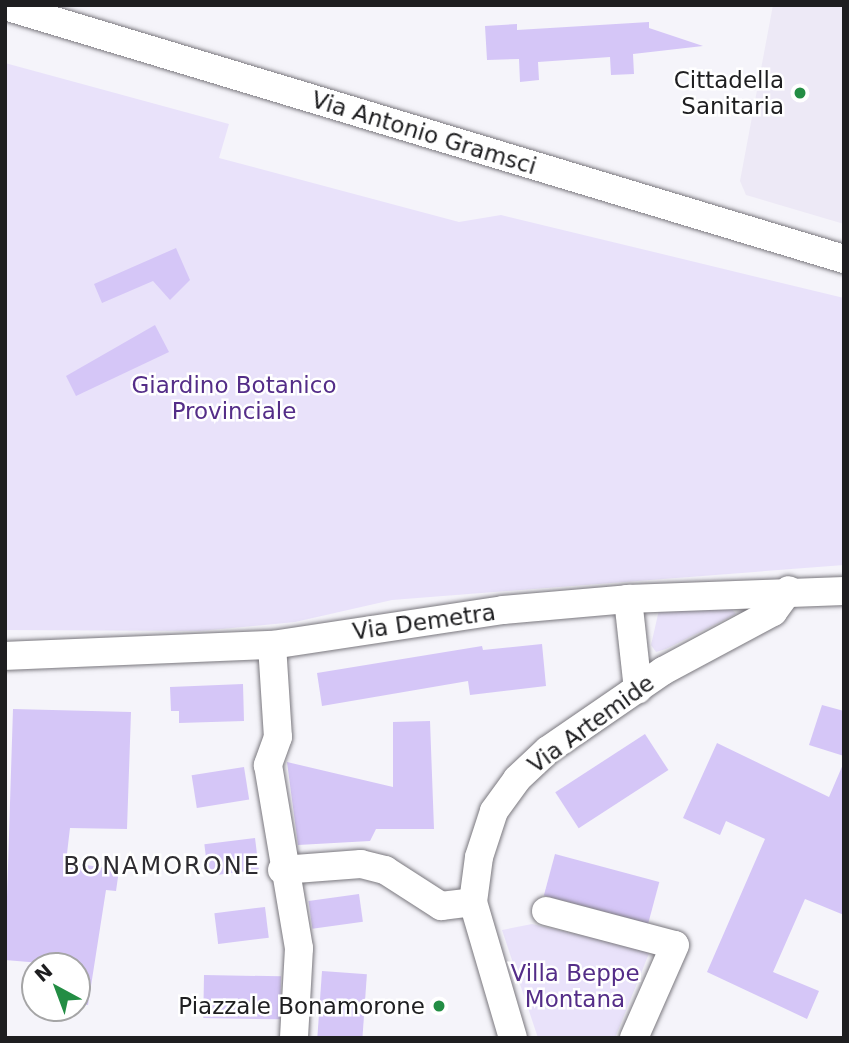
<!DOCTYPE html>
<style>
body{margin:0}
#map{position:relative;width:849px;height:1043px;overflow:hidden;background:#f5f4fa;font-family:"DejaVu Sans",sans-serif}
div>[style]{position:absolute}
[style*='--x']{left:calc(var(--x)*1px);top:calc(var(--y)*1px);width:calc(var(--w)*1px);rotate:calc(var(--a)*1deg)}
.built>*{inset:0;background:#ede9f6}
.green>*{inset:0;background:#e9e2fa}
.building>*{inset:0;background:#d5c6f7;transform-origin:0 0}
.roads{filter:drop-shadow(0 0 2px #7a787e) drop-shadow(0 0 2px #7a787e)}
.street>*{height:28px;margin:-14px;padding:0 14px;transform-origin:14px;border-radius:14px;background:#fff}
.dots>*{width:19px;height:19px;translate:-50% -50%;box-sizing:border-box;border:4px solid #fff;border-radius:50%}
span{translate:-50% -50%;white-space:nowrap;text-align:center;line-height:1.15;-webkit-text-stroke:5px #fff;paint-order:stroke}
.poi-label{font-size:23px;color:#1e1e20}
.right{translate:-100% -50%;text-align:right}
.street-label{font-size:23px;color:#1e1e20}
.park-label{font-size:23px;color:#542d88}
.neighbourhood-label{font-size:24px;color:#2e2c31;letter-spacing:2px}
.frame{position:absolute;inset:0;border:7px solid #1e1e20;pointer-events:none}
.north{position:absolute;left:21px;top:952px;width:70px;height:70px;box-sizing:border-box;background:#fff;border:2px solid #a5a5a6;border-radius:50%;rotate:319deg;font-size:19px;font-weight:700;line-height:28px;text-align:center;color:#1e1e20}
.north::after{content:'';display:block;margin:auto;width:24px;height:32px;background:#238d44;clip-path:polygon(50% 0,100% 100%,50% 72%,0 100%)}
</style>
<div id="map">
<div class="built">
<div style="clip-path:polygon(773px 5px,844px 5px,844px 224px,746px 195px,740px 181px)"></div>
</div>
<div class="green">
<div style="clip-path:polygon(5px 63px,229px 124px,219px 158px,459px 222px,501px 215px,844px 298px,844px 565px,392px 600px,295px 622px,200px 631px,5px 630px)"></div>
<div style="clip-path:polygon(730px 607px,736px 614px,666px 649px,656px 652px,651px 645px,659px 610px)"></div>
<div style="clip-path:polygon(532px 924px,650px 951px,615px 1038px,538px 1038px,502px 930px)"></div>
</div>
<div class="building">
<div style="clip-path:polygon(649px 22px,649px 28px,703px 46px,633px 54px,634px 74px,611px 75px,610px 57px,538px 62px,539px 80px,520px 82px,519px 59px,487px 60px,485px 26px,517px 24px,517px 30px)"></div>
<div style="clip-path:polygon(176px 248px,190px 280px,170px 300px,153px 281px,102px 303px,94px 284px)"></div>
<div style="clip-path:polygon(155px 325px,169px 352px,76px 396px,66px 376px)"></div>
<div style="clip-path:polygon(542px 644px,546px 686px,470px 695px,468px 681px,322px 706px,317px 673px,482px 646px,483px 650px)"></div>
<div style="clip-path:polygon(243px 684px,244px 721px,179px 723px,179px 711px,171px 711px,170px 687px)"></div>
<div style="clip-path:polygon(822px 705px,844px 711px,844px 756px,809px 745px)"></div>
<div style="clip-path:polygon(13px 709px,131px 712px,127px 829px,70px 828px,66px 862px,119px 870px,116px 891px,106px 890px,88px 1005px,77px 1004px,77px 966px,5px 960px)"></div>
<div style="clip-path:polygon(430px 721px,434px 829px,376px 829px,370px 841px,298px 845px,287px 762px,393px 787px,393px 722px)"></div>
<div style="left:645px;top:734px;width:43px;height:107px;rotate:57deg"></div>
<div style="clip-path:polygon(717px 743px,829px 797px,844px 762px,844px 915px,805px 899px,773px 972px,819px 991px,807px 1019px,707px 972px,765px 839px,726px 821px,720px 835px,683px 818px)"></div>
<div style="left:244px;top:767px;width:33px;height:53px;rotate:81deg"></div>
<div style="left:255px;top:838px;width:32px;height:51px;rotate:83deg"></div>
<div style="left:555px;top:854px;width:108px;height:43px;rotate:15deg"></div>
<div style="left:359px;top:894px;width:28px;height:51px;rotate:82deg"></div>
<div style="left:265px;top:907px;width:31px;height:51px;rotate:83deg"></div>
<div style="left:322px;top:971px;width:45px;height:67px;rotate:4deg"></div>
<div style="left:204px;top:975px;width:77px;height:43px;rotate:1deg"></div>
</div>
<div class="roads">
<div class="street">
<div style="--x:5;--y:6;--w:876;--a:16.78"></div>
<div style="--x:628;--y:599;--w:91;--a:83.7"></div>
<div style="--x:272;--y:645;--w:92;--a:86.3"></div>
<div style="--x:278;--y:737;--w:30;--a:110"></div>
<div style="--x:268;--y:765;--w:186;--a:80.4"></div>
<div style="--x:299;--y:948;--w:90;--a:93.2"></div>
<div style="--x:5;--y:656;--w:267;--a:-2.4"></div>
<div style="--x:272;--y:645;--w:234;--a:-8.6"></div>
<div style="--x:503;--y:610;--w:125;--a:-5"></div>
<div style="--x:628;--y:599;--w:216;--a:-2.1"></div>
<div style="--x:282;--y:870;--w:79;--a:-4.3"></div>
<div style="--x:361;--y:864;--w:25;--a:14"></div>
<div style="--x:385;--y:870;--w:67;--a:32.7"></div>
<div style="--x:441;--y:906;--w:32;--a:-7"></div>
<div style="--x:546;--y:911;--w:133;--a:14.8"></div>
<div style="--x:675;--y:945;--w:102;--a:113.8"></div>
<div style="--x:513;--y:1038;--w:142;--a:-106.4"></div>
<div style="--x:473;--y:902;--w:45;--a:-82.4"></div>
<div style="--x:479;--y:857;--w:48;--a:-71.9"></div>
<div style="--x:494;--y:811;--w:39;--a:-54"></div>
<div style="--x:517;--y:779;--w:42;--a:-43.1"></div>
<div style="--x:548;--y:750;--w:140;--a:-34.5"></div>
<div style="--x:663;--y:671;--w:125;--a:-28.2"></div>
<div style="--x:773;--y:612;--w:27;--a:-54"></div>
</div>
</div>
<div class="dots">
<div style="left:800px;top:93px;background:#238d44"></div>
<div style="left:439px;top:1006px;background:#238d44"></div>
</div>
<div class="poi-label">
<span class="right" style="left:784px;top:93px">Cittadella<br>Sanitaria</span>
<span class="right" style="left:425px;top:1006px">Piazzale Bonamorone</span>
</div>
<div class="street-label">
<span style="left:424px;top:133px;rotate:17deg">Via Antonio Gramsci</span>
<span style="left:424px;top:622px;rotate:-8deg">Via Demetra</span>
<span style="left:591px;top:724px;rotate:-36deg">Via Artemide</span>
</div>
<div class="park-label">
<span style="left:234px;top:398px">Giardino Botanico<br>Provinciale</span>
<span style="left:575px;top:986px">Villa Beppe<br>Montana</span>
</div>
<div class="neighbourhood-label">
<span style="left:162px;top:867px">BONAMORONE</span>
</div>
<div class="frame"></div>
<div class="north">N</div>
</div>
